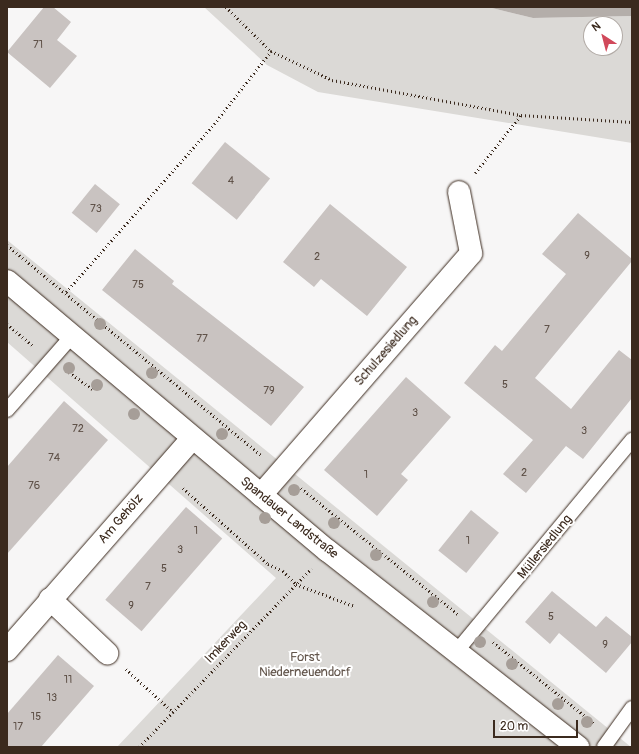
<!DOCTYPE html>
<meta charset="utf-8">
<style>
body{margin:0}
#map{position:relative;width:639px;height:754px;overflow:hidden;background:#f7f6f6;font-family:Pangolin,sans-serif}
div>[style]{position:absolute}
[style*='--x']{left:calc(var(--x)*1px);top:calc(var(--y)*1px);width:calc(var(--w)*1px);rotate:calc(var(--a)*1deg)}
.green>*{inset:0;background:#dbd9d6}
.water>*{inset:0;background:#b4aeaa}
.building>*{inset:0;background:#c9c3c1;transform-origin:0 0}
.path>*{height:2.5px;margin-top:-1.25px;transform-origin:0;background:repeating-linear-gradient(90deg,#3b2a1e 0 1px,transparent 0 4px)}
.roads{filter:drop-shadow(0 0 1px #3b2a1e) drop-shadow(0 0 1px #3b2a1e)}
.service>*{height:14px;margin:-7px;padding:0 7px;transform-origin:7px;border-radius:7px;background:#fff}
.minor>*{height:22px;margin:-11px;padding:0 11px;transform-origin:11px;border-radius:11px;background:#fff}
.secondary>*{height:22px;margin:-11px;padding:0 11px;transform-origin:11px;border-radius:11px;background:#fff}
.trees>*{width:12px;height:12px;margin:-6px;border-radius:50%;background:#a69e98}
span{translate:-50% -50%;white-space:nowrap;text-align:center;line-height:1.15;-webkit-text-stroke:4px #fff;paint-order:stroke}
.number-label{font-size:11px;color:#5e5047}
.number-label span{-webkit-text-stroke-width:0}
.street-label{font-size:13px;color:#3b2a1e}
.park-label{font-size:13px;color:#63564c}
.frame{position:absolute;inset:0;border:8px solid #3b2a1e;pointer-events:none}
.north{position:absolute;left:583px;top:16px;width:40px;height:40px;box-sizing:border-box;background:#fff;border:1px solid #b1aaa5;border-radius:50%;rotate:324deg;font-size:11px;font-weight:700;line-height:16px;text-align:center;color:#3b2a1e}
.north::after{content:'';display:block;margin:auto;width:14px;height:18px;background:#d1495b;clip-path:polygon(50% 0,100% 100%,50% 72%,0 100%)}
.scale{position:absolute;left:493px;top:720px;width:85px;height:18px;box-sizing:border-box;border:2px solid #3b2a1e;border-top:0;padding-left:5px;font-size:12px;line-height:14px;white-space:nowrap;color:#3b2a1e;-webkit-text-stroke:3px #fff;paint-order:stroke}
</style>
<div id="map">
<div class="green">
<div style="clip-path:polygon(evenodd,204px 7px,488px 7px,533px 18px,632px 16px,632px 143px,318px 92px,267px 65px,204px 7px,591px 24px,615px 24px,615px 48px,591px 48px,591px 24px)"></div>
<div style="clip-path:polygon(7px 240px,631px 747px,117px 747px,276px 578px,7px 342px)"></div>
</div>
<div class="water">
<div style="clip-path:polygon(488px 7px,632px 7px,632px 16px,533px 18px)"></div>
</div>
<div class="building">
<div style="clip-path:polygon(44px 7px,53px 7px,71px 22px,57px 40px,77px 56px,50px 88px,7px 52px)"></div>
<div style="left:225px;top:142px;width:58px;height:53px;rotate:39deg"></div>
<div style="left:95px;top:184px;width:32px;height:37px;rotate:39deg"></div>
<div style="clip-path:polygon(330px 204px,407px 267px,367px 316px,321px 279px,314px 287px,283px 262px)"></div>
<div style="clip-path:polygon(578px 213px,632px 259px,632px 261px,535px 378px,571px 409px,619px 350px,632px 360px,632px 398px,583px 459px,566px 446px,526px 493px,503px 474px,533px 440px,464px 383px,495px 345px,502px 351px,566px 274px,542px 254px)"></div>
<div style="clip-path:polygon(135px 249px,174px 281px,172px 284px,304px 387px,271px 426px,102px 290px)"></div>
<div style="clip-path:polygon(406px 377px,451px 417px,401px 474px,408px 480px,377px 516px,324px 470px)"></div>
<div style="clip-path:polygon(64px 401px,108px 440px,7px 554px,7px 467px)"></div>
<div style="left:186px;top:507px;width:48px;height:123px;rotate:41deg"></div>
<div style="left:471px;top:510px;width:36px;height:52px;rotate:39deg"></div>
<div style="clip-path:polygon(552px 591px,596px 627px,606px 616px,632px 637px,632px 642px,606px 673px,559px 633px,550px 644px,525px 622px)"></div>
<div style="clip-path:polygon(58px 655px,94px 686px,41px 747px,7px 747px,7px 714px)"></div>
</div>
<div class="path">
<div style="--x:226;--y:7;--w:63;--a:44.4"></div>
<div style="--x:271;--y:51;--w:68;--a:25.4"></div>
<div style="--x:332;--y:80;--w:192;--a:10.5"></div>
<div style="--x:521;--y:115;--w:111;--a:3.6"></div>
<div style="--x:475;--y:173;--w:74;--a:-51.6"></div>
<div style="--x:7;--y:245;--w:331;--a:39.6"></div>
<div style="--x:66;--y:292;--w:224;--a:-48.6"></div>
<div style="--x:214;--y:124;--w:93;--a:-52"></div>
<div style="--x:7;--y:324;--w:35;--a:40"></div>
<div style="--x:69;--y:372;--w:29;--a:36"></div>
<div style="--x:183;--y:488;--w:114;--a:41.8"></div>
<div style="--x:268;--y:564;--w:17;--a:25"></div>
<div style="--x:283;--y:571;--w:18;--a:45"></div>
<div style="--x:296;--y:584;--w:62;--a:20.8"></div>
<div style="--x:301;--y:488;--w:203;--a:38.8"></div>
<div style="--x:493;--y:642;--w:131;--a:38.8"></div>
<div style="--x:126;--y:669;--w:64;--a:42.5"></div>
<div style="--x:139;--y:747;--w:248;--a:-46"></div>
</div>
<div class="roads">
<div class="service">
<div style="--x:7;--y:410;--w:100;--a:-48.7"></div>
<div style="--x:456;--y:652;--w:276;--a:-50.3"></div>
<div style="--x:604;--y:747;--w:48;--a:-54.3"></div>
</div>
<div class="minor">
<div style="--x:261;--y:495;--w:320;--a:-49"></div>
<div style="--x:471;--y:253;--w:62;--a:-101.1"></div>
<div style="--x:50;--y:599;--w:79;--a:43.5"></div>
<div style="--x:7;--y:650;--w:281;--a:-48.8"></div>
</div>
<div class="secondary">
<div style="--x:7;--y:281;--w:419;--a:40.1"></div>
<div style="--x:328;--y:551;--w:318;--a:38.1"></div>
</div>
</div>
<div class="trees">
<div style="left:100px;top:324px"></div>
<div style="left:69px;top:368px"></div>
<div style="left:152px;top:373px"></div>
<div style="left:97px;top:385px"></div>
<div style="left:134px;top:414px"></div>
<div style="left:222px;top:434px"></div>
<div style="left:294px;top:490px"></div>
<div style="left:265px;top:518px"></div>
<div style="left:334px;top:523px"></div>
<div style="left:376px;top:555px"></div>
<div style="left:433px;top:602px"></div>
<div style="left:480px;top:642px"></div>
<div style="left:512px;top:664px"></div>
<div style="left:558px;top:704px"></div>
<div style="left:587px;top:722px"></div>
</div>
<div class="number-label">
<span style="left:38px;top:45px">71</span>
<span style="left:231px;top:181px">4</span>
<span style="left:96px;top:209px">73</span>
<span style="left:587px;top:256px">9</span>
<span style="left:317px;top:257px">2</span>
<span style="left:138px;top:285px">75</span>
<span style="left:547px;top:330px">7</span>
<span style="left:202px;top:339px">77</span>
<span style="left:505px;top:385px">5</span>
<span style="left:269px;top:391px">79</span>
<span style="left:415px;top:413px">3</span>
<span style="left:78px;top:429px">72</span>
<span style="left:584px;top:431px">3</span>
<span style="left:54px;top:458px">74</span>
<span style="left:524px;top:473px">2</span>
<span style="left:366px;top:475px">1</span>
<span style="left:34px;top:486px">76</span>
<span style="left:196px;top:531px">1</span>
<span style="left:468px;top:541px">1</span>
<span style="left:180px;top:550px">3</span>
<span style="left:164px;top:569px">5</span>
<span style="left:148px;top:587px">7</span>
<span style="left:131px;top:606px">9</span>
<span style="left:551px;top:617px">5</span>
<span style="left:605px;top:645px">9</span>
<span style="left:68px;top:680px">11</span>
<span style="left:52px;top:698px">13</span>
<span style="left:36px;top:717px">15</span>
<span style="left:18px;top:727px">17</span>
</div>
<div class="street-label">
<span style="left:386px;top:351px;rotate:-49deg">Schulzesiedlung</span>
<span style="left:289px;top:518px;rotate:39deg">Spandauer Landstraße</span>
<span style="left:121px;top:519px;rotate:-49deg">Am Gehölz</span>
<span style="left:545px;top:547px;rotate:-51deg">Müllersiedlung</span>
<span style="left:226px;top:642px;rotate:-46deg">Imkerweg</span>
</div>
<div class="park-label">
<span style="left:305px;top:665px">Forst<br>Niederneuendorf</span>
</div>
<div class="frame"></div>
<div class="north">N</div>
<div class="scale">20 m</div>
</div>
